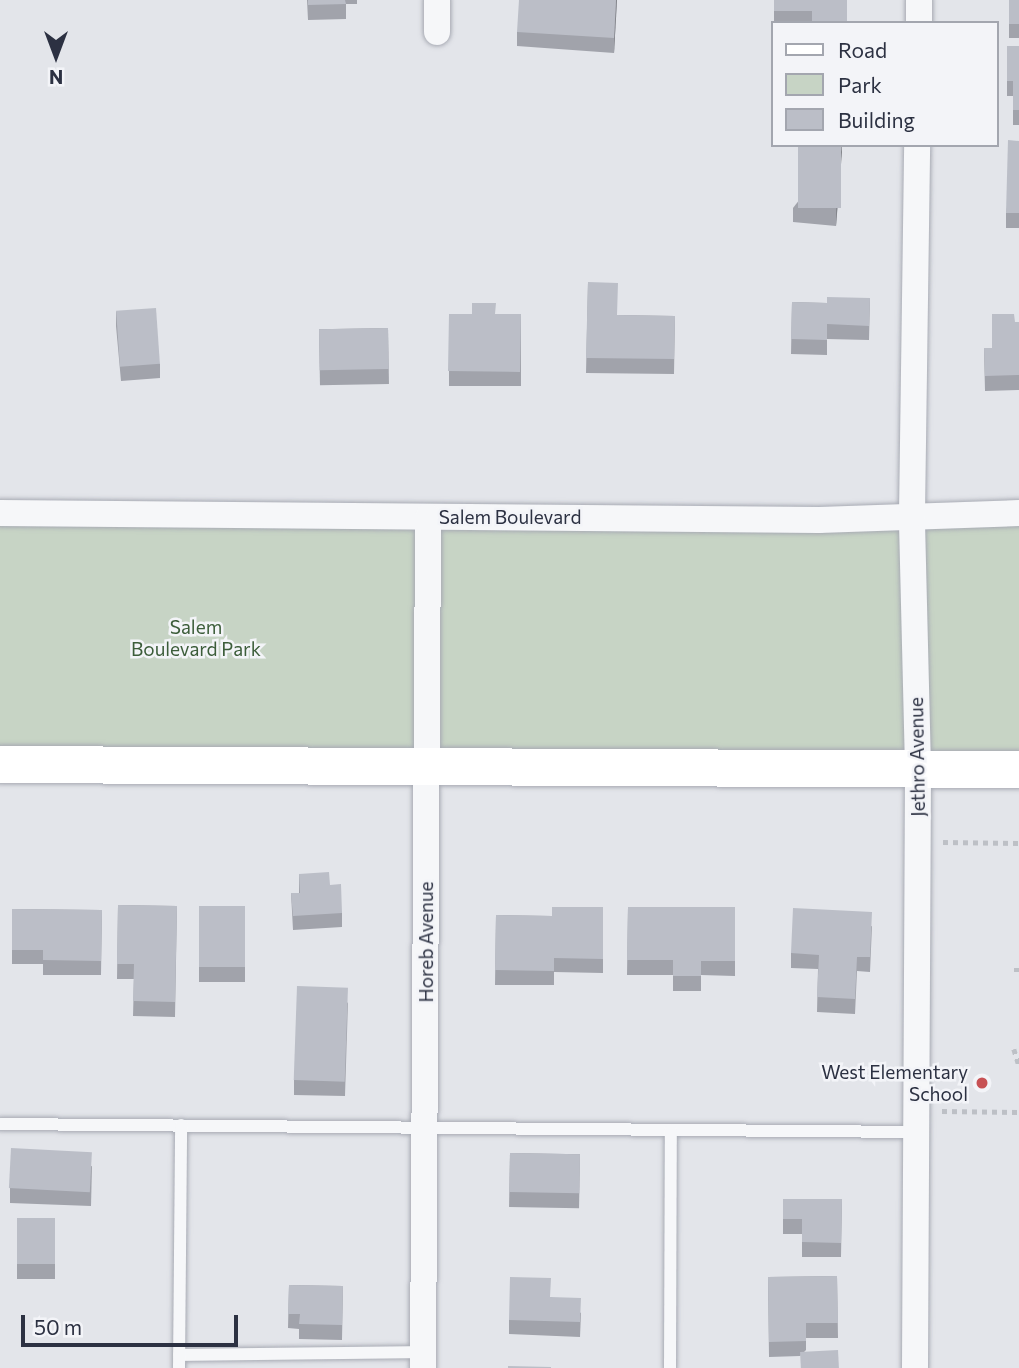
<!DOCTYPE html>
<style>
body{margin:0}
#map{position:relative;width:1019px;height:1368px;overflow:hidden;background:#e3e5ea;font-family:Commissioner,sans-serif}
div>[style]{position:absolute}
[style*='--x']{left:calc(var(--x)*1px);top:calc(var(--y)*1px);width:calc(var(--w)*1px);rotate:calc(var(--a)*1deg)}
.green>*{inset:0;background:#c7d4c5;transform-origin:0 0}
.path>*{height:4.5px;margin-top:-2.25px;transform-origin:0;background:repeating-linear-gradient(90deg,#bdc0c6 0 5px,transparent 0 10px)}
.roads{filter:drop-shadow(0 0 2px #a8abb4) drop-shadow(0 0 2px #a8abb4)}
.lane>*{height:12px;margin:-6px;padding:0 6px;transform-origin:6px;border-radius:6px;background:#f6f7f9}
.street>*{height:26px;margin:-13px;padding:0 13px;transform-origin:13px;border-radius:13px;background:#f6f7f9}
.secondary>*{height:37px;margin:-18.5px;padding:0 18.5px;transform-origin:18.5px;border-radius:18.5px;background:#fff}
.wall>*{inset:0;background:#a1a3ab;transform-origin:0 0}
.shaded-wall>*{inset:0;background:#83858b}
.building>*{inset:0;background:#bbbec7;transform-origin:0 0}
.dots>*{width:19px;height:19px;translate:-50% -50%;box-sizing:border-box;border:4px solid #f3f4f8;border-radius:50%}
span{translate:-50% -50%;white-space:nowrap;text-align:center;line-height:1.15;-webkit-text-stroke:5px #f3f4f8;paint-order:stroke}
.street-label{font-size:19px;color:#2c3142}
.park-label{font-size:19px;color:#3c5d3a}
.poi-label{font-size:19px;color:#2c3142}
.right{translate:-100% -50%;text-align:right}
.legend{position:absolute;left:771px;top:21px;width:228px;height:126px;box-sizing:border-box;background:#f3f4f8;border:2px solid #a3a6af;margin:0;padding:9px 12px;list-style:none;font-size:21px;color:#2c3142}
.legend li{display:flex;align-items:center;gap:14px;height:35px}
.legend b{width:35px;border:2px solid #a3a6af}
.north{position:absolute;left:21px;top:21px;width:70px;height:70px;-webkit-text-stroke:5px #f3f4f8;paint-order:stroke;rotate:180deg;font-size:19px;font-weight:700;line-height:28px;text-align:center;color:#2c3142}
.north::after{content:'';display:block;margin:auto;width:24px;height:32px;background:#2c3142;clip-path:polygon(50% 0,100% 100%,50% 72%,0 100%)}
.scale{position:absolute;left:21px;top:1315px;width:217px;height:32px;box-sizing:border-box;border:4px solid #2c3142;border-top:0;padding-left:9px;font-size:21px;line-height:24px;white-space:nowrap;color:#2c3142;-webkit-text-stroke:5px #f3f4f8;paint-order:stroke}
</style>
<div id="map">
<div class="green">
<div style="left:0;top:509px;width:1019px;height:255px"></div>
</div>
<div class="path">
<div style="--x:943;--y:842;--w:76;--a:0.8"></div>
<div style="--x:1014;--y:970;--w:5;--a:0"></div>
<div style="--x:1014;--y:1049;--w:17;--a:73"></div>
<div style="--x:942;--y:1111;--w:77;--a:0.7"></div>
</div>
<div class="roads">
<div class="lane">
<div style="--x:0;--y:1124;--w:916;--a:0.5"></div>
<div style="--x:179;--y:1355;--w:244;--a:-0.7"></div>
<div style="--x:179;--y:1368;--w:243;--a:-89.5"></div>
<div style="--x:670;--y:1368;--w:238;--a:-89.8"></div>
</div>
<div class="street">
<div style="--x:919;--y:23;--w:23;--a:-90"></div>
<div style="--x:437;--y:32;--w:32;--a:-90"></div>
<div style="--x:0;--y:513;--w:819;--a:0.49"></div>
<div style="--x:819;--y:520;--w:200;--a:-2"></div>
<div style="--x:423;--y:1368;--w:851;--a:-89.66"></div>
<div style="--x:915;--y:1368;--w:600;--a:-89.71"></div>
<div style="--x:918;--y:768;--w:254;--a:-91.4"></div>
<div style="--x:912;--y:514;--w:369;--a:-89.2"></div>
</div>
<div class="secondary">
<div style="--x:0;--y:764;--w:1019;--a:0.28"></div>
</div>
</div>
<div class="wall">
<div style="clip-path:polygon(307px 0,357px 0,357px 4px,346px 4px,346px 19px,308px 20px)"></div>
<div style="clip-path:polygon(617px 0,614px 53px,517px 46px,517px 32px)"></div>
<div style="left:774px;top:0;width:73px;height:23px"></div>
<div style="left:1009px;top:0;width:10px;height:38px"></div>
<div style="clip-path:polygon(1007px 46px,1019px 46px,1019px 125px,1013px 125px,1013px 96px,1007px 96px)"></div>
<div style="clip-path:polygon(1019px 141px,1019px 228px,1006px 228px,1006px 213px)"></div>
<div style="clip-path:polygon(842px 145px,836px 226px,793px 222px,793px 208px)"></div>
<div style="clip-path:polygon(588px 282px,617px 315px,675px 316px,674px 374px,586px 373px)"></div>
<div style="clip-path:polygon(870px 298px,869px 340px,827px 339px,827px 355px,791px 354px,792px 302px,827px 303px)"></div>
<div style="clip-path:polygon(116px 311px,160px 364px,160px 378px,121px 381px,116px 326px)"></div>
<div style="left:449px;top:314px;width:72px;height:72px"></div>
<div style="clip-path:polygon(1015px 322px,1019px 322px,1019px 390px,985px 391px,984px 348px,992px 348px)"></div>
<div style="left:388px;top:328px;width:56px;height:69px;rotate:89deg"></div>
<div style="clip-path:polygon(299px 874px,330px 885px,342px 913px,342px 927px,293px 930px,291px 893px,299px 893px)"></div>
<div style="clip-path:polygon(118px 905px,177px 906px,175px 1017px,133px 1016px,134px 979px,117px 979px)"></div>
<div style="left:199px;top:906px;width:46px;height:76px"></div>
<div style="clip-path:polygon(603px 907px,603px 973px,554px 972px,554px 985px,495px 985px,496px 915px,552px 916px)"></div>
<div style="clip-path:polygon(628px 907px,735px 907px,735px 976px,701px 975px,701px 991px,673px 991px,673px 975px,627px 975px)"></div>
<div style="clip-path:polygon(12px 909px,102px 910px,101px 975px,43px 975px,43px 964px,12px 964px)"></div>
<div style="clip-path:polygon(872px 926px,870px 972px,857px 971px,855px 1014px,817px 1012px,818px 969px,791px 968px,791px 953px)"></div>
<div style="clip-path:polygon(348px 1002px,345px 1096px,294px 1095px,294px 1080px)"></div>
<div style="left:510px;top:1153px;width:70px;height:54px;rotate:1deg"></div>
<div style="clip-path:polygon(92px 1166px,91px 1206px,10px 1203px,10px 1188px)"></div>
<div style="clip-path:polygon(783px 1199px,842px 1199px,841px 1257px,802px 1257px,802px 1234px,783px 1234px)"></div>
<div style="left:17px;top:1218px;width:38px;height:61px"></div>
<div style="clip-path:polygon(837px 1276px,838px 1338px,806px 1338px,806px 1350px,800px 1356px,769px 1357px,768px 1277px)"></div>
<div style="clip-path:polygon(289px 1285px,343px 1286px,342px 1340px,299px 1339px,299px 1329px,288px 1328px)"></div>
<div style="clip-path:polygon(551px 1297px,581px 1313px,580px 1337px,509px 1334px,509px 1320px)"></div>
</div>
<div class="shaded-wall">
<div style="clip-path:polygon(616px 0,617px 0,614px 53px,614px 38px)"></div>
<div style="clip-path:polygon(841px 145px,842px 152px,836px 226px,836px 211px)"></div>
</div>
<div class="building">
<div style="clip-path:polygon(308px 0,345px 0,346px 4px,308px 5px)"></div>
<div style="clip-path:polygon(519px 0,616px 0,614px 38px,517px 32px)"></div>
<div style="clip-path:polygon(774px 0,847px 0,847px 23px,812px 23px,812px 11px,774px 11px)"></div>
<div style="left:1009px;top:0;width:10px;height:24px"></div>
<div style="clip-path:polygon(1007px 46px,1019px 46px,1019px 110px,1013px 110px,1013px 81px,1007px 81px)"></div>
<div style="clip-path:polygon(1008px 140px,1019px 141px,1019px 213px,1006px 213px)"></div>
<div style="left:798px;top:145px;width:43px;height:63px"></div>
<div style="clip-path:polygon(588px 282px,618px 283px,617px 315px,675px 316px,674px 359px,586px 358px)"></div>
<div style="clip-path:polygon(827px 297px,870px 298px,869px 326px,827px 324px,827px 340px,791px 339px,792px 302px,827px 303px)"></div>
<div style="clip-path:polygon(472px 303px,496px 303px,495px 314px,521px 314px,520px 372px,448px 371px,449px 314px,472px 314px)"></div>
<div style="left:156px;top:308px;width:56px;height:40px;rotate:86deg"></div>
<div style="clip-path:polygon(992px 314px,1014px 314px,1015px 322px,1019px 322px,1019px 375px,985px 376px,984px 348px,992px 348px)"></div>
<div style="left:388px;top:328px;width:41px;height:69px;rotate:89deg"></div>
<div style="clip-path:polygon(329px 872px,330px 885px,341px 884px,342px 913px,293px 916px,291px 893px,300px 893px,299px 874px)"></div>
<div style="clip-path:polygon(118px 905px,177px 906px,175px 1002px,133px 1001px,134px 964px,117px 964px)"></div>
<div style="left:199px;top:906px;width:46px;height:61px"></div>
<div style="clip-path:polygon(552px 907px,603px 907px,603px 959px,554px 958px,554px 971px,495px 970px,496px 915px,552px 916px)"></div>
<div style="clip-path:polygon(628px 907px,735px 907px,735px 961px,701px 961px,701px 976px,673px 976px,673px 960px,627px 960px)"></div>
<div style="clip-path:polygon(793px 908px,872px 912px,870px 957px,857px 957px,855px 999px,817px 997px,819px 955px,791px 953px)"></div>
<div style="clip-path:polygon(12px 909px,102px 910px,101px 961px,43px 960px,43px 950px,12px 950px)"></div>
<div style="left:297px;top:986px;width:51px;height:94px;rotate:2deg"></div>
<div style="left:11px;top:1148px;width:81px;height:40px;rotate:3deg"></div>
<div style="left:510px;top:1153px;width:70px;height:39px;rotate:1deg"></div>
<div style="clip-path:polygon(783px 1199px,842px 1199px,841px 1243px,802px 1242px,802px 1219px,783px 1219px)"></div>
<div style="left:17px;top:1218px;width:38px;height:46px"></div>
<div style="clip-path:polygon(837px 1276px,838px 1323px,806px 1323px,806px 1341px,769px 1342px,768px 1277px)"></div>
<div style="clip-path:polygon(510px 1277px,551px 1278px,550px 1297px,581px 1298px,580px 1322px,509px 1320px)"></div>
<div style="clip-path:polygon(289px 1285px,343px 1286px,342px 1325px,299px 1324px,300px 1314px,288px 1314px)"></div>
<div style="left:838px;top:1350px;width:18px;height:38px;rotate:87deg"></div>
<div style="clip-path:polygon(508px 1366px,551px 1367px,551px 1368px,508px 1368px)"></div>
</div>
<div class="dots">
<div style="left:982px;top:1083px;background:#c75154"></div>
</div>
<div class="street-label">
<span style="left:510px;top:517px">Salem Boulevard</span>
<span style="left:917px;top:757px;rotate:-91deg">Jethro Avenue</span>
<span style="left:426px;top:942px;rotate:-90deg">Horeb Avenue</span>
</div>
<div class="park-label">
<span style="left:196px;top:638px">Salem<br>Boulevard Park</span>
</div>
<div class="poi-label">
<span class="right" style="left:968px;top:1083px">West Elementary<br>School</span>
</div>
<ul class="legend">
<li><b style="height:9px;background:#fff"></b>Road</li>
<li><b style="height:19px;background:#c7d4c5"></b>Park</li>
<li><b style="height:19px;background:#bbbec7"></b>Building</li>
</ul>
<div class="north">N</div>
<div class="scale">50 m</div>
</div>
